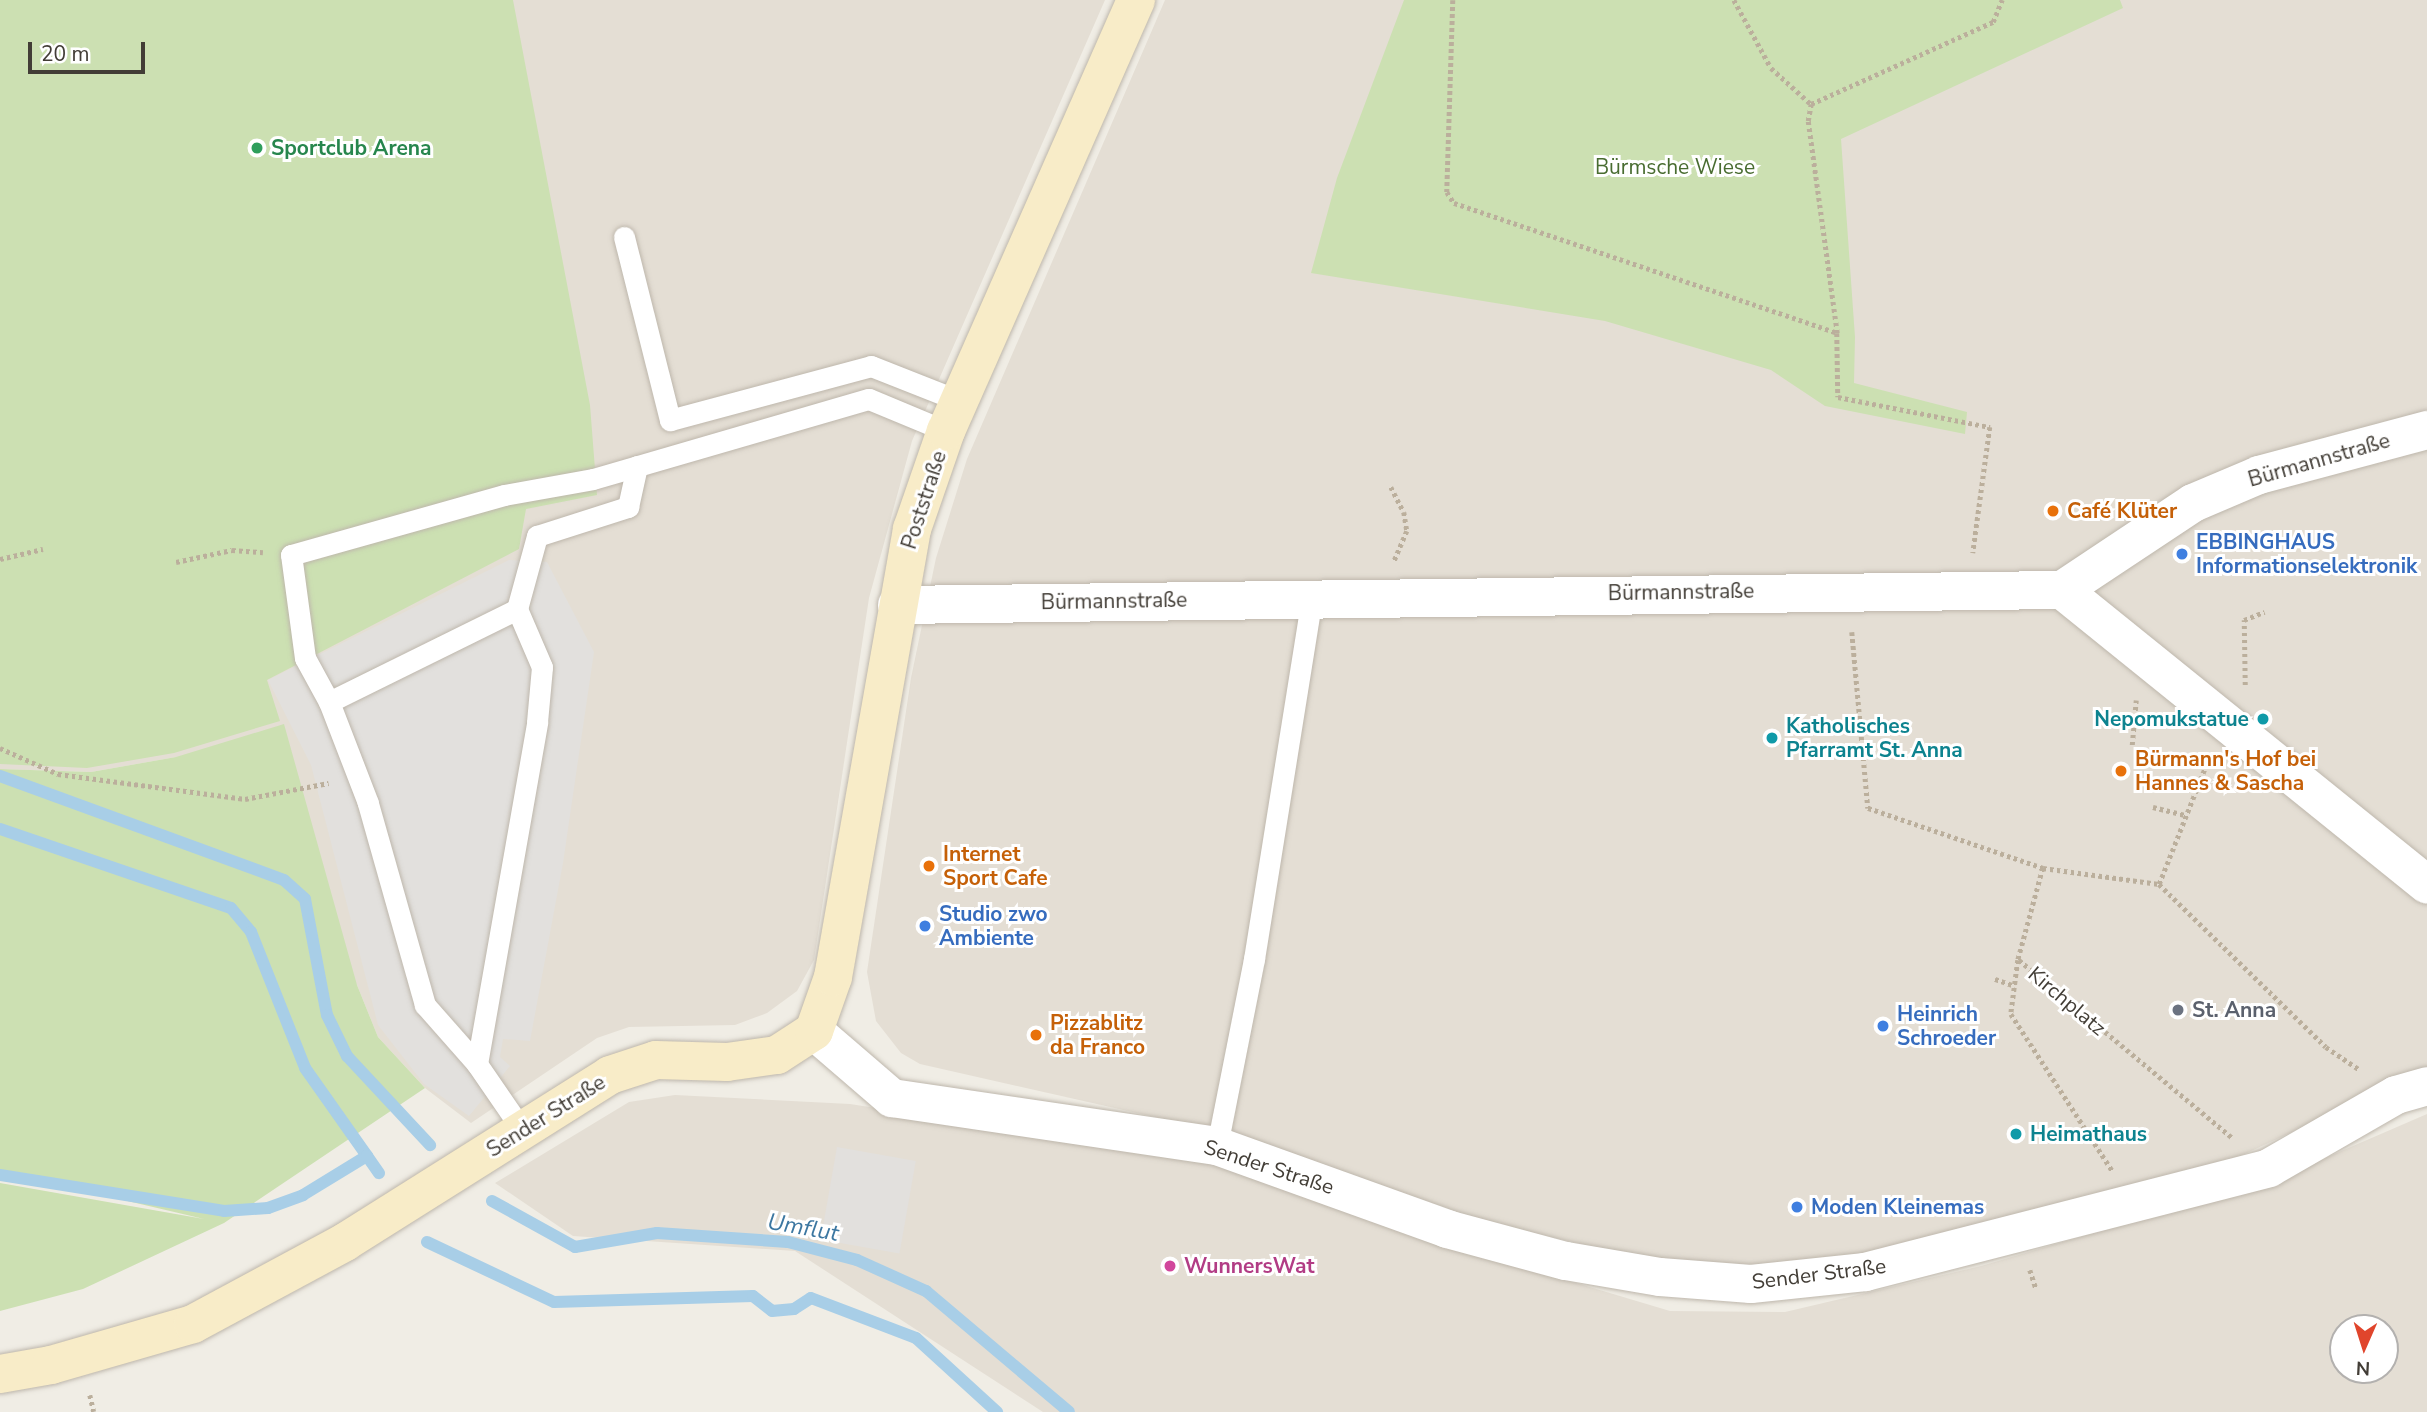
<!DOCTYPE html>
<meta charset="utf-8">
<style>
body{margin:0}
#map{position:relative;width:2427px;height:1412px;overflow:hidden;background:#f0ede5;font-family:"Nunito Sans",sans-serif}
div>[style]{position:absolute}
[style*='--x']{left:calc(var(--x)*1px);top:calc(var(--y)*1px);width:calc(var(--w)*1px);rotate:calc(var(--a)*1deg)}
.residential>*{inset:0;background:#e4ded4}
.green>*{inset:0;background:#cce0b2}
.parking>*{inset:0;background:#e2e0dd;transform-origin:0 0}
.stream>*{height:12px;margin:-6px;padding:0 6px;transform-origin:6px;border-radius:6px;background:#a8cee7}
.path>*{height:4.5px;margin-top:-2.25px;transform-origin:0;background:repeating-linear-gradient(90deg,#bbaf9c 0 3.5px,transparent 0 7px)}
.roads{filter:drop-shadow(0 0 2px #beb7ac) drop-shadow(0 0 2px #beb7ac)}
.lane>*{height:21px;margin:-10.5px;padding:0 10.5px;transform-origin:10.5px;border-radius:10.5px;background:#fff}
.street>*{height:38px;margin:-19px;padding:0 19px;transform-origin:19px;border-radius:19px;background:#fff}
.secondary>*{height:38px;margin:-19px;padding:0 19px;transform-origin:19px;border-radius:19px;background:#f8ecc8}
.dots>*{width:19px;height:19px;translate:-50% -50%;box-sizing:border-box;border:4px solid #fff;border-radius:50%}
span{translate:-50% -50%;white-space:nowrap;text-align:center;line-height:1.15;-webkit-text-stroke:6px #fff;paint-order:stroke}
.leisure-label{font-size:21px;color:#27864d;font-weight:700}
.left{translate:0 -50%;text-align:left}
.park-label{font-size:21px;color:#486c30}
.street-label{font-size:21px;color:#423d36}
.food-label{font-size:21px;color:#c56008;font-weight:700}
.shop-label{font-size:21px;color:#366cbe;font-weight:700}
.culture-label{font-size:21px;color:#0d838f;font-weight:700}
.right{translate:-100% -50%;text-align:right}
.worship-label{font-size:21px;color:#5b616d;font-weight:700}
.hotel-label{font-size:21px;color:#b23c85;font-weight:700}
.water-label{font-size:23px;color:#3c77a1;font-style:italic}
.north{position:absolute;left:2329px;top:1314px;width:70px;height:70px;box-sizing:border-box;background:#fff;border:2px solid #b3b1af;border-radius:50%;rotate:183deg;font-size:19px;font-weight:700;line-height:28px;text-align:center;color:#423d36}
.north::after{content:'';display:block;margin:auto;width:24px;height:32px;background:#e0452c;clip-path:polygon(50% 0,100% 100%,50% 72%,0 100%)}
.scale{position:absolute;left:28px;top:42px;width:117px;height:32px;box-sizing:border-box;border:4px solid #423d36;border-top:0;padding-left:9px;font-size:21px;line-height:24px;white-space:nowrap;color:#423d36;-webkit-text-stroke:5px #fff;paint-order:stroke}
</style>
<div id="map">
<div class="residential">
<div style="clip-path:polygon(0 0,1105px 0,912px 441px,869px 598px,814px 960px,797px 991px,767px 1013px,735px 1025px,629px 1027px,597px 1038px,471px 1123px,425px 1088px,378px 1037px,357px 985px,176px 757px,91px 772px,0 769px)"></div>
<div style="clip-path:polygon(1165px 0,2427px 0,2427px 1069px,2219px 1166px,1849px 1262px,1757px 1266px,1668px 1264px,1486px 1222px,1252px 1139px,920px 1064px,901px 1053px,876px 1021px,867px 972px,911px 678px,936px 558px,967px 459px)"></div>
<div style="clip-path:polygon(evenodd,675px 1095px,850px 1104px,1210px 1160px,1456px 1247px,1670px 1311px,1785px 1312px,1981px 1266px,2272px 1181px,2427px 1114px,2427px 1412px,1043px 1412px,795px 1251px,573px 1236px,495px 1183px,629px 1102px,675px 1095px,2343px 1328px,2385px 1328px,2385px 1370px,2343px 1370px,2343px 1328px)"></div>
</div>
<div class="green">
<div style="clip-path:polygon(0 0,513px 0,590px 405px,597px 495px,526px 509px,519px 549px,267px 680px,280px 721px,174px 753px,87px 768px,0 764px)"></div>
<div style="clip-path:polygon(1404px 0,2120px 0,2123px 8px,1841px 139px,1855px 337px,1854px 383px,1967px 412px,1965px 434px,1825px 406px,1771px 370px,1605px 321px,1311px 273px,1337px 178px)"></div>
<div style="clip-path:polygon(284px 724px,357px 985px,378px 1037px,425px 1088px,224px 1223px,83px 1289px,0 1311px,0 1183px,204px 1219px,0 1171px,0 769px,91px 772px,176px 757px)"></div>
</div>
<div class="parking">
<div style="clip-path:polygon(509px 560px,547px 562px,594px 652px,563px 863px,530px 1041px,503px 1039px,500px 1057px,510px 1066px,469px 1116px,424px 1084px,378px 1025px,311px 765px,268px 680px)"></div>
<div style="left:837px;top:1147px;width:80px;height:94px;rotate:10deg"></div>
</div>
<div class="stream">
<div style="--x:0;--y:776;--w:302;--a:20.1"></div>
<div style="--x:284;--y:880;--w:28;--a:42"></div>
<div style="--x:305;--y:899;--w:118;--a:79.3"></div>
<div style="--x:327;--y:1015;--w:46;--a:64"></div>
<div style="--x:347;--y:1056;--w:122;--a:47"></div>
<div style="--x:0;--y:829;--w:244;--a:18.9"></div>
<div style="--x:231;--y:908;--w:31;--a:50"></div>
<div style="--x:251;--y:932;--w:146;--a:68.3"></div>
<div style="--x:305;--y:1068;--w:108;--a:54.8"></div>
<div style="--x:0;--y:1175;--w:227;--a:9.1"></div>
<div style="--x:224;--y:1211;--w:44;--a:-3.9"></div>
<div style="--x:268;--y:1208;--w:37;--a:-20"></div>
<div style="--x:303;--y:1195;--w:75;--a:-31.4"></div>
<div style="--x:367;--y:1156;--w:21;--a:55"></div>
<div style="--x:492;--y:1201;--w:95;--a:29"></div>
<div style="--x:575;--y:1247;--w:83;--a:-9.7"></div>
<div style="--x:657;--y:1233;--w:131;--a:3.9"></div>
<div style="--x:788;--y:1242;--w:71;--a:14.6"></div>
<div style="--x:857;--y:1260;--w:76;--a:24.2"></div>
<div style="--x:926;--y:1291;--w:187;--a:40.2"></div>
<div style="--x:427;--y:1242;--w:140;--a:25.3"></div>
<div style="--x:554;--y:1302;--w:199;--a:-1.7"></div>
<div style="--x:753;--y:1296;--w:24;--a:38"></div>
<div style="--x:772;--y:1311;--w:22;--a:-5"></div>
<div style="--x:794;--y:1309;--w:20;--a:-33"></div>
<div style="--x:811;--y:1298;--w:112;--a:20.9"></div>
<div style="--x:916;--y:1338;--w:110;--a:42.4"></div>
</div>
<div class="path">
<div style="--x:1453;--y:0;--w:192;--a:91.8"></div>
<div style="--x:1447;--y:192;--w:13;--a:58"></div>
<div style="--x:1454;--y:203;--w:404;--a:18.7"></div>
<div style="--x:1837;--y:333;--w:64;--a:89.1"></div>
<div style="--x:1838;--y:397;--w:155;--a:11.2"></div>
<div style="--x:1990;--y:427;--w:127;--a:97.7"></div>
<div style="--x:1734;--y:0;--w:77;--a:61.4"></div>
<div style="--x:1771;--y:68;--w:54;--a:42"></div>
<div style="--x:1837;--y:333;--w:214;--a:-97.8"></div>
<div style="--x:1808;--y:121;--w:17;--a:-80"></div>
<div style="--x:1811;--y:104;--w:200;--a:-24.3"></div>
<div style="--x:1993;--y:22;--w:24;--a:-68"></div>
<div style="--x:1391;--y:487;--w:28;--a:63"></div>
<div style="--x:1404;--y:512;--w:19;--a:81"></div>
<div style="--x:1407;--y:531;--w:33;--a:113"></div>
<div style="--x:0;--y:559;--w:44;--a:-13.1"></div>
<div style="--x:176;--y:562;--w:57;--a:-12.1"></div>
<div style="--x:232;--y:550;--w:31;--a:4"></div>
<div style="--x:1852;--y:632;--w:177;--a:84.8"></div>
<div style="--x:1868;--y:808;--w:185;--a:18.9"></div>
<div style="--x:2043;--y:868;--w:117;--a:7.9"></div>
<div style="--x:2159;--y:884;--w:233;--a:44.3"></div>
<div style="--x:2326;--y:1047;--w:41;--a:34.1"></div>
<div style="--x:2245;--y:685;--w:65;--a:-90.9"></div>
<div style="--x:2244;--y:620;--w:22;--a:-22"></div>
<div style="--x:2132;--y:745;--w:45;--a:-84.9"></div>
<div style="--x:0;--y:748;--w:64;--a:24.1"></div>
<div style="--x:58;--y:774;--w:189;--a:7.6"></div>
<div style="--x:245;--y:799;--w:85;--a:-10.9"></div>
<div style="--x:2153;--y:807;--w:34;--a:14"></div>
<div style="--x:2043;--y:868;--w:95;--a:105.2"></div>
<div style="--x:2018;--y:960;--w:54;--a:97.4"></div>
<div style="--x:2011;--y:1014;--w:186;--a:57.1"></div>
<div style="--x:2159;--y:884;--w:136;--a:-68.4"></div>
<div style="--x:2019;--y:960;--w:278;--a:39.8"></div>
<div style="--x:1995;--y:979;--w:21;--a:19"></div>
<div style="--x:2030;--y:1270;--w:20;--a:72"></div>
<div style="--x:90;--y:1395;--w:17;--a:77"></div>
</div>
<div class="roads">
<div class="lane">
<div style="--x:624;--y:237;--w:189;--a:75.9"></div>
<div style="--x:670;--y:420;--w:208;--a:-15"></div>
<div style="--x:871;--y:366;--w:96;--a:21.5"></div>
<div style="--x:329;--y:702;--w:210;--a:-26.3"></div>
<div style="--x:477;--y:1064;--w:347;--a:-80"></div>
<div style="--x:537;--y:722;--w:55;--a:-84.8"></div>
<div style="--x:542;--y:667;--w:63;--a:-113.3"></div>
<div style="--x:517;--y:609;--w:76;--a:-74.7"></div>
<div style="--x:537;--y:536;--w:96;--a:-17.7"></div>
<div style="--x:628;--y:507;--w:42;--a:-77.6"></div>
<div style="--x:523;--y:1131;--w:81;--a:-124.5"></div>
<div style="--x:477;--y:1064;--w:79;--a:-131.4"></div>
<div style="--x:425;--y:1005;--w:210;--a:-105.8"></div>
<div style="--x:368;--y:803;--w:108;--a:-111.1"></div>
<div style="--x:329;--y:702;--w:50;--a:-118.6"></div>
<div style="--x:305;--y:658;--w:104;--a:-97.7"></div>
<div style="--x:291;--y:555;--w:221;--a:-15.7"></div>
<div style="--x:504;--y:495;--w:90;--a:-10.2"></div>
<div style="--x:593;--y:479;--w:287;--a:-16.2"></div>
<div style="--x:869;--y:399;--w:83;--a:22.6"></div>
<div style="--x:1217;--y:1146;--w:191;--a:-78.8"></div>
<div style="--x:1254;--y:959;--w:366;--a:-80.9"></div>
</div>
<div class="street">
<div style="--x:2062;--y:590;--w:469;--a:38.9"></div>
<div style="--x:897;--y:605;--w:1165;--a:-0.74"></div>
<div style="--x:2062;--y:590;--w:157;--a:-33.6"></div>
<div style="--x:2193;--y:503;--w:72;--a:-23"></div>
<div style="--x:2259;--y:475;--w:174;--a:-15"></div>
<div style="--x:814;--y:1031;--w:103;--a:40.7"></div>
<div style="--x:892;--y:1098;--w:329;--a:8.4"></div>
<div style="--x:1217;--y:1146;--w:245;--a:19.8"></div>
<div style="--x:1447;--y:1229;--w:123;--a:15.1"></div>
<div style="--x:1566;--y:1261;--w:95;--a:9.7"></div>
<div style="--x:1660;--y:1277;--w:91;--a:4.4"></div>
<div style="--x:1751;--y:1284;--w:115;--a:-6"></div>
<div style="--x:1865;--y:1272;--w:417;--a:-14.4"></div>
<div style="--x:2269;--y:1168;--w:146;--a:-29.9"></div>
<div style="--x:2396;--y:1095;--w:32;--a:-16"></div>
</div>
<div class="secondary">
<div style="--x:0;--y:1374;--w:52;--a:-10"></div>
<div style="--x:51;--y:1365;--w:148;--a:-16.1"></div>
<div style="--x:193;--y:1324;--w:173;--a:-28.3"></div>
<div style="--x:345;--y:1242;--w:313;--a:-32.2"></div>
<div style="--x:610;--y:1075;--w:48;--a:-18.1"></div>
<div style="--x:656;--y:1060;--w:71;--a:1.6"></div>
<div style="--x:727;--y:1062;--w:50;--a:-8"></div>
<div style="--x:777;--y:1055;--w:44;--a:-33"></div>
<div style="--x:814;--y:1031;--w:57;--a:-70.6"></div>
<div style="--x:833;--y:977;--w:455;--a:-80"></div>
<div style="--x:912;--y:529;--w:104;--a:-70.9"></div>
<div style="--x:946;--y:431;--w:471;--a:-66.2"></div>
</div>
</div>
<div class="dots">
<div style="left:257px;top:148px;background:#2e9e5b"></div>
<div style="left:2053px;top:511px;background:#e8710a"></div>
<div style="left:2182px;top:554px;background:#3f7fe0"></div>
<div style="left:2263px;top:719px;background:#0f9aa8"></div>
<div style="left:1772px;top:738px;background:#0f9aa8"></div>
<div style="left:2121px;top:771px;background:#e8710a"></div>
<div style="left:929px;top:866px;background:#e8710a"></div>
<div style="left:925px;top:926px;background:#3f7fe0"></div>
<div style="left:2178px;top:1010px;background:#6b7280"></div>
<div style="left:1883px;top:1026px;background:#3f7fe0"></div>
<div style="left:1036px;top:1035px;background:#e8710a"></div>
<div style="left:2016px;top:1134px;background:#0f9aa8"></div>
<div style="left:1797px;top:1207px;background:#3f7fe0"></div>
<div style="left:1170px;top:1266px;background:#d1479c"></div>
</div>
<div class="leisure-label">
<span class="left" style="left:271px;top:148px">Sportclub Arena</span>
</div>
<div class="park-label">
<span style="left:1675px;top:167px">Bürmsche Wiese</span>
</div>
<div class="street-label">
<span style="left:2319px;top:460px;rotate:-16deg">Bürmannstraße</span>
<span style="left:924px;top:500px;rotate:-72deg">Poststraße</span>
<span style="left:1681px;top:592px;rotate:-1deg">Bürmannstraße</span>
<span style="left:1114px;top:601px;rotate:-1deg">Bürmannstraße</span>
<span style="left:2067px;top:1001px;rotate:40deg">Kirchplatz</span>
<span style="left:546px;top:1116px;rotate:-32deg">Sender Straße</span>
<span style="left:1269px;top:1167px;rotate:18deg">Sender Straße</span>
<span style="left:1819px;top:1274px;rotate:-7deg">Sender Straße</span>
</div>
<div class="food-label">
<span class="left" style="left:2067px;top:511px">Café Klüter</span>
<span class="left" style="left:2135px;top:771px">Bürmann's Hof bei<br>Hannes &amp; Sascha</span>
<span class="left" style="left:943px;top:866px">Internet<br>Sport Cafe</span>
<span class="left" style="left:1050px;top:1035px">Pizzablitz<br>da Franco</span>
</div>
<div class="shop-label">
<span class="left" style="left:2196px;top:554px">EBBINGHAUS<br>Informationselektronik</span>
<span class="left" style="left:939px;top:926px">Studio zwo<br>Ambiente</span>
<span class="left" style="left:1897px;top:1026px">Heinrich<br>Schroeder</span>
<span class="left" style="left:1811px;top:1207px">Moden Kleinemas</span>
</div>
<div class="culture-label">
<span class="right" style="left:2249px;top:719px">Nepomukstatue</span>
<span class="left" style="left:1786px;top:738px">Katholisches<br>Pfarramt St. Anna</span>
<span class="left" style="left:2030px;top:1134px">Heimathaus</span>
</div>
<div class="worship-label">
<span class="left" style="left:2192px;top:1010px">St. Anna</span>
</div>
<div class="hotel-label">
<span class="left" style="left:1184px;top:1266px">WunnersWat</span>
</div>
<div class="water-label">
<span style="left:803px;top:1228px;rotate:10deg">Umflut</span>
</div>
<div class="north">N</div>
<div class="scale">20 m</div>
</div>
